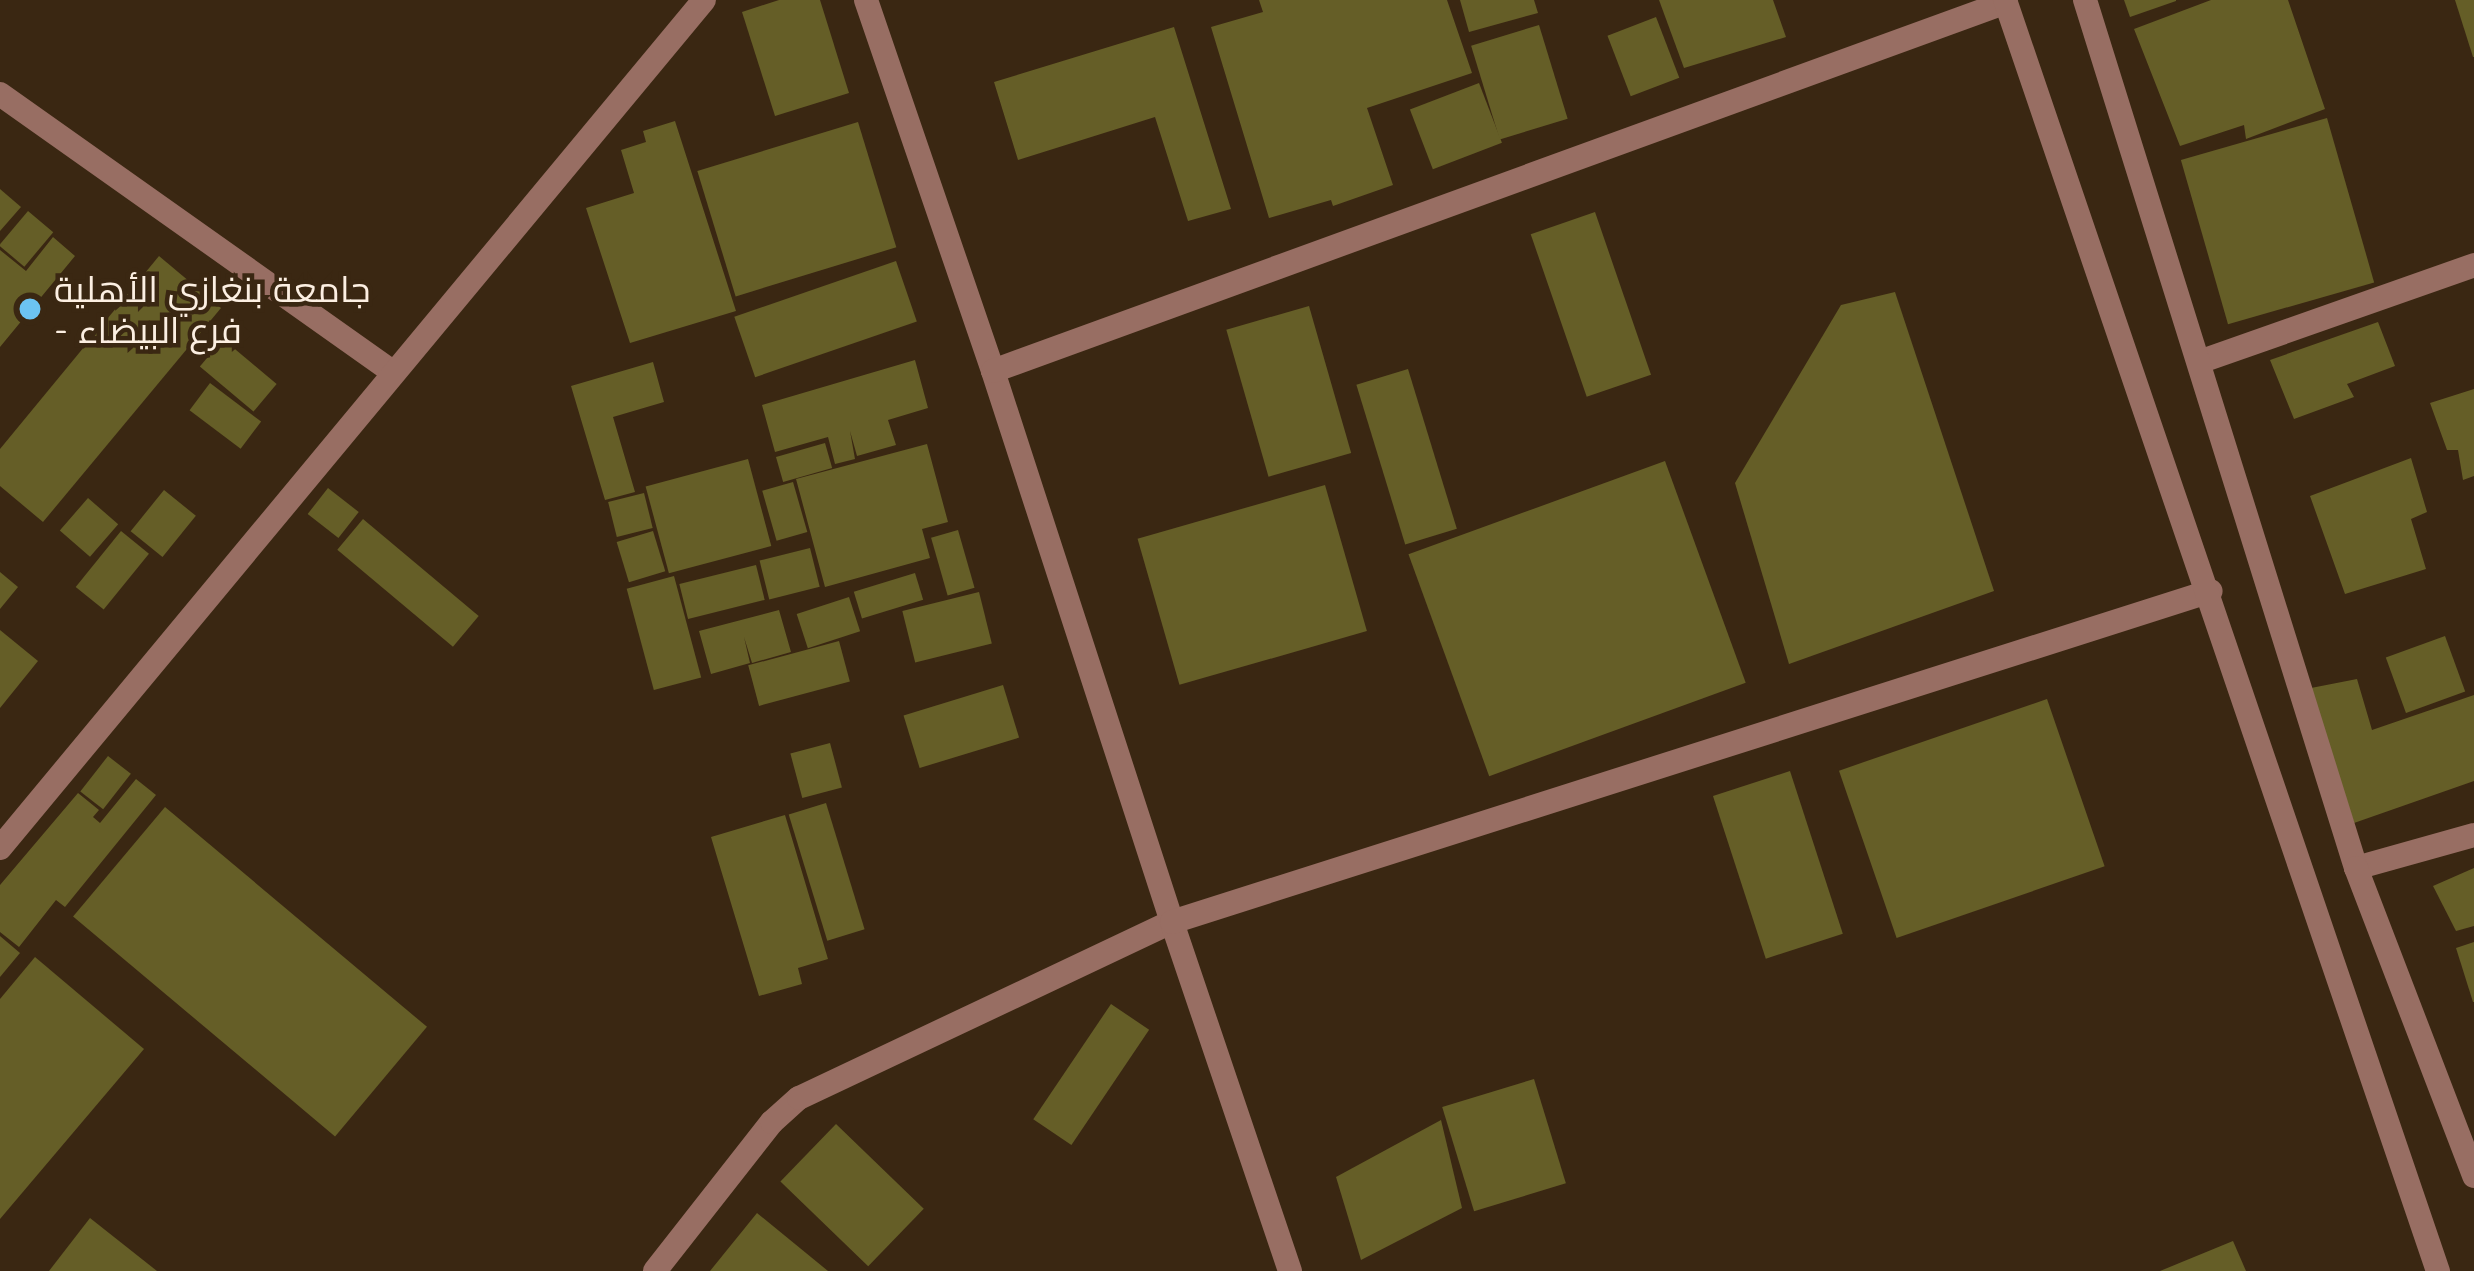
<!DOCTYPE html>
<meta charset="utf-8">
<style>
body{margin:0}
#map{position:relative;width:2474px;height:1271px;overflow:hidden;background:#3a2712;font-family:Quicksand,Cairo,sans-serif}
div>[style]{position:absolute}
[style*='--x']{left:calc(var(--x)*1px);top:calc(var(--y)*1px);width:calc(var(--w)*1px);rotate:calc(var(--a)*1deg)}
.building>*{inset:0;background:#655e27;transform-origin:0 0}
.minor>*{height:24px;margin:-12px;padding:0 12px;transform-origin:12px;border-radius:12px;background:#986e63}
.tertiary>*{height:24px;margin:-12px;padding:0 12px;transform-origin:12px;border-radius:12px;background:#986e63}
.dots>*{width:33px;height:33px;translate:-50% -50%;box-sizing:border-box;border:6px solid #3a2712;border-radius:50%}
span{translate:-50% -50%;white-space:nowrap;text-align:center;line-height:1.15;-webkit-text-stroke:9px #3a2712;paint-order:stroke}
.poi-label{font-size:36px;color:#fcefe2}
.left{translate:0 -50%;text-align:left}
</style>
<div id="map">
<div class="building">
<div style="clip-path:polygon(779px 0,820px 0,849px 93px,775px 116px,742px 12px)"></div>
<div style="clip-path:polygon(1259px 0,1447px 0,1472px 73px,1367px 108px,1393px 185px,1333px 206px,1331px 200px,1269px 218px,1211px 27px,1263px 12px)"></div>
<div style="clip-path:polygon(1460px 0,1534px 0,1538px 13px,1469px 32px)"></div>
<div style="clip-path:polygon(1659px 0,1773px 0,1786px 37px,1684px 68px)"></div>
<div style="clip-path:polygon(2124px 0,2176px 0,2176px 1px,2130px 17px)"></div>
<div style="clip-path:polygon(2211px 0,2288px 0,2325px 109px,2246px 139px,2244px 125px,2180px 146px,2134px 29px)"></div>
<div style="clip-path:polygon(2455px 0,2474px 0,2474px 57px,2473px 57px)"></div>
<div style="left:1656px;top:17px;width:65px;height:52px;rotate:69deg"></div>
<div style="left:1539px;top:25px;width:98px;height:71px;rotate:73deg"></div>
<div style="clip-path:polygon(1174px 27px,1231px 209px,1188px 221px,1155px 117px,1018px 160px,994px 82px)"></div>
<div style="left:1479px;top:83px;width:64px;height:74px;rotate:69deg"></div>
<div style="left:2327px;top:118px;width:171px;height:152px;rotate:74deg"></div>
<div style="clip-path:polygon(675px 121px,736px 311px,630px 343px,586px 208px,634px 193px,621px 150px,646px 142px,643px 131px)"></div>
<div style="left:858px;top:122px;width:131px;height:168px;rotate:73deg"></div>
<div style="clip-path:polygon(0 189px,21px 207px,0 231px)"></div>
<div style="left:28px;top:211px;width:33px;height:45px;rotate:40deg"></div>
<div style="left:1595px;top:212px;width:172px;height:68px;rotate:71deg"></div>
<div style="clip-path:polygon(53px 237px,75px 256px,0 347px,0 250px,26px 271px)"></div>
<div style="clip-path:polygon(159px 256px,221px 308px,43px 522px,0 486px,0 449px)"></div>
<div style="left:896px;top:261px;width:64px;height:171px;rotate:71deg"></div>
<div style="clip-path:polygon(1895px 292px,1994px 591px,1789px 664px,1735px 483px,1841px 305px)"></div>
<div style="left:1309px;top:306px;width:153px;height:86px;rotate:74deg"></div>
<div style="clip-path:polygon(2378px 322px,2395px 366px,2347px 384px,2354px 397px,2294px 419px,2270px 360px)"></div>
<div style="left:223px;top:339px;width:70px;height:36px;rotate:40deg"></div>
<div style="clip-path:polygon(915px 360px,928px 408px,888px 420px,896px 445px,857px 456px,850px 431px,855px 459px,835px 464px,828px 437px,775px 452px,762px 405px)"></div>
<div style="clip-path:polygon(653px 362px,664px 402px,613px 417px,635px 492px,605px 500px,571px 386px)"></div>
<div style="left:1408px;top:369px;width:167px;height:54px;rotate:73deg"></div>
<div style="left:210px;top:383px;width:64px;height:34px;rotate:37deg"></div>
<div style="clip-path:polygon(2474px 389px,2474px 476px,2463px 480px,2458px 450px,2447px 450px,2430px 403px)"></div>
<div style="left:825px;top:443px;width:26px;height:51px;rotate:74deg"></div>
<div style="clip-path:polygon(927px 444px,948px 522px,922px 529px,930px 558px,825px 587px,796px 479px)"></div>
<div style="clip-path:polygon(2411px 458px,2427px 512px,2411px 519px,2426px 569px,2345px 594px,2310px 496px)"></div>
<div style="left:748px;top:459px;width:90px;height:106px;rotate:75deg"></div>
<div style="left:1665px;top:461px;width:236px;height:273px;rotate:70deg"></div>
<div style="left:793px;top:482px;width:52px;height:32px;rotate:74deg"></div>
<div style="left:1325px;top:485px;width:152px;height:195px;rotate:74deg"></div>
<div style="left:328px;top:488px;width:39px;height:33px;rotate:38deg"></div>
<div style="left:164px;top:490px;width:41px;height:53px;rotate:39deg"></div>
<div style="left:644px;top:493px;width:36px;height:37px;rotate:76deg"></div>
<div style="left:88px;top:498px;width:40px;height:43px;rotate:41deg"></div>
<div style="left:363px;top:519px;width:151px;height:40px;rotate:40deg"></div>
<div style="left:958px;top:530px;width:60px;height:28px;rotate:74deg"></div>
<div style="left:121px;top:531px;width:36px;height:72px;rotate:39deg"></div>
<div style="left:653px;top:531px;width:42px;height:38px;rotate:73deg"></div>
<div style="left:810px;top:548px;width:40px;height:52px;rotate:76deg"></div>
<div style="left:756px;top:565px;width:36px;height:79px;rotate:76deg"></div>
<div style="clip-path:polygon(0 572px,18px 587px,0 609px)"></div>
<div style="left:915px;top:573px;width:28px;height:64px;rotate:73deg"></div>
<div style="left:674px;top:576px;width:105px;height:49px;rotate:75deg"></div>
<div style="left:979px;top:592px;width:53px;height:79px;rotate:76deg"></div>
<div style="left:849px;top:597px;width:36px;height:55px;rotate:72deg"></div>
<div style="clip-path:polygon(779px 610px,791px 652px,752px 663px,744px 637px,750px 663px,711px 674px,699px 631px)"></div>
<div style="clip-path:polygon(0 630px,38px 661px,0 708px)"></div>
<div style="left:2445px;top:636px;width:59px;height:63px;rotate:70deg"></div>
<div style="left:839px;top:641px;width:42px;height:94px;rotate:75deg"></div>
<div style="clip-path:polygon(2357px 679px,2372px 730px,2474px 695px,2474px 781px,2354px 823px,2311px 688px)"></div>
<div style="left:1003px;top:685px;width:55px;height:104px;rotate:73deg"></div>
<div style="left:2047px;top:699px;width:177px;height:220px;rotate:71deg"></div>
<div style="left:830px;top:743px;width:46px;height:41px;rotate:75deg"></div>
<div style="left:108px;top:756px;width:29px;height:45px;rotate:38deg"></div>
<div style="left:1790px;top:771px;width:171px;height:81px;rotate:72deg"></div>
<div style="clip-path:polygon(136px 779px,156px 795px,65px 907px,56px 900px,19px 947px,0 932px,0 885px,78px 793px,99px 810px,93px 817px,100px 823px)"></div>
<div style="left:826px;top:803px;width:132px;height:39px;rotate:73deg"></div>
<div style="left:165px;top:807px;width:342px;height:143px;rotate:40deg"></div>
<div style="clip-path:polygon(785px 815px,828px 959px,798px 968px,802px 984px,759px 996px,711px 837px)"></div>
<div style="clip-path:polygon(2474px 868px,2474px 926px,2456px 931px,2433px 886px)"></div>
<div style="clip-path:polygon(0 936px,20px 953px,0 977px)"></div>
<div style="clip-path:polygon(2474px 942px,2474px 1002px,2473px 1002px,2456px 948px)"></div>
<div style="clip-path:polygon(35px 957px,144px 1049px,0 1219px,0 999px)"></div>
<div style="left:1111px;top:1004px;width:46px;height:139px;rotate:34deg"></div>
<div style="left:1534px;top:1079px;width:109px;height:96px;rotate:73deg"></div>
<div style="clip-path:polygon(1441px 1120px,1462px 1208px,1361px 1260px,1336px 1177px)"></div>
<div style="left:836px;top:1124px;width:122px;height:80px;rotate:44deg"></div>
<div style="clip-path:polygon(757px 1213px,828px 1271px,710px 1271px)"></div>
<div style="clip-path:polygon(90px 1218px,157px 1271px,49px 1271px)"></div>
<div style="clip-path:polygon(2233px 1241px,2246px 1271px,2160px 1271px)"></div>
</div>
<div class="minor">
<div style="--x:866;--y:0;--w:392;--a:71.1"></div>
<div style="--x:0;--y:94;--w:481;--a:35.3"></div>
<div style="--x:2199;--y:362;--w:292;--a:-19.4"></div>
<div style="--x:0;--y:848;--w:1102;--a:-50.3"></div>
<div style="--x:2356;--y:868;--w:123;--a:-15.6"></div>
<div style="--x:655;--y:1271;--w:189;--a:-51.9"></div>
<div style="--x:772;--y:1122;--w:36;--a:-42"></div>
<div style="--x:799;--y:1098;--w:412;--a:-25.3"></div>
<div style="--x:1172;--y:922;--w:579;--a:-108"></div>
<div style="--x:993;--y:371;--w:1078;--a:-20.01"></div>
<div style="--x:1290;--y:1271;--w:368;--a:-108.7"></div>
<div style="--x:1172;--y:922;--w:1090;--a:-17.67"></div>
</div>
<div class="tertiary">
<div style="--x:2005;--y:0;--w:1343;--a:71.19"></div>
<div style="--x:2085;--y:0;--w:909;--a:72.66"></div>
<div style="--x:2356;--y:868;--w:330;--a:69"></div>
</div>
<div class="dots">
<div style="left:30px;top:309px;background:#6cc3f2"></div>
</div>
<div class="poi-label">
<span class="left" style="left:54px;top:309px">جامعة بنغازي الأهلية<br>- فرع البيضاء</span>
</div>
</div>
